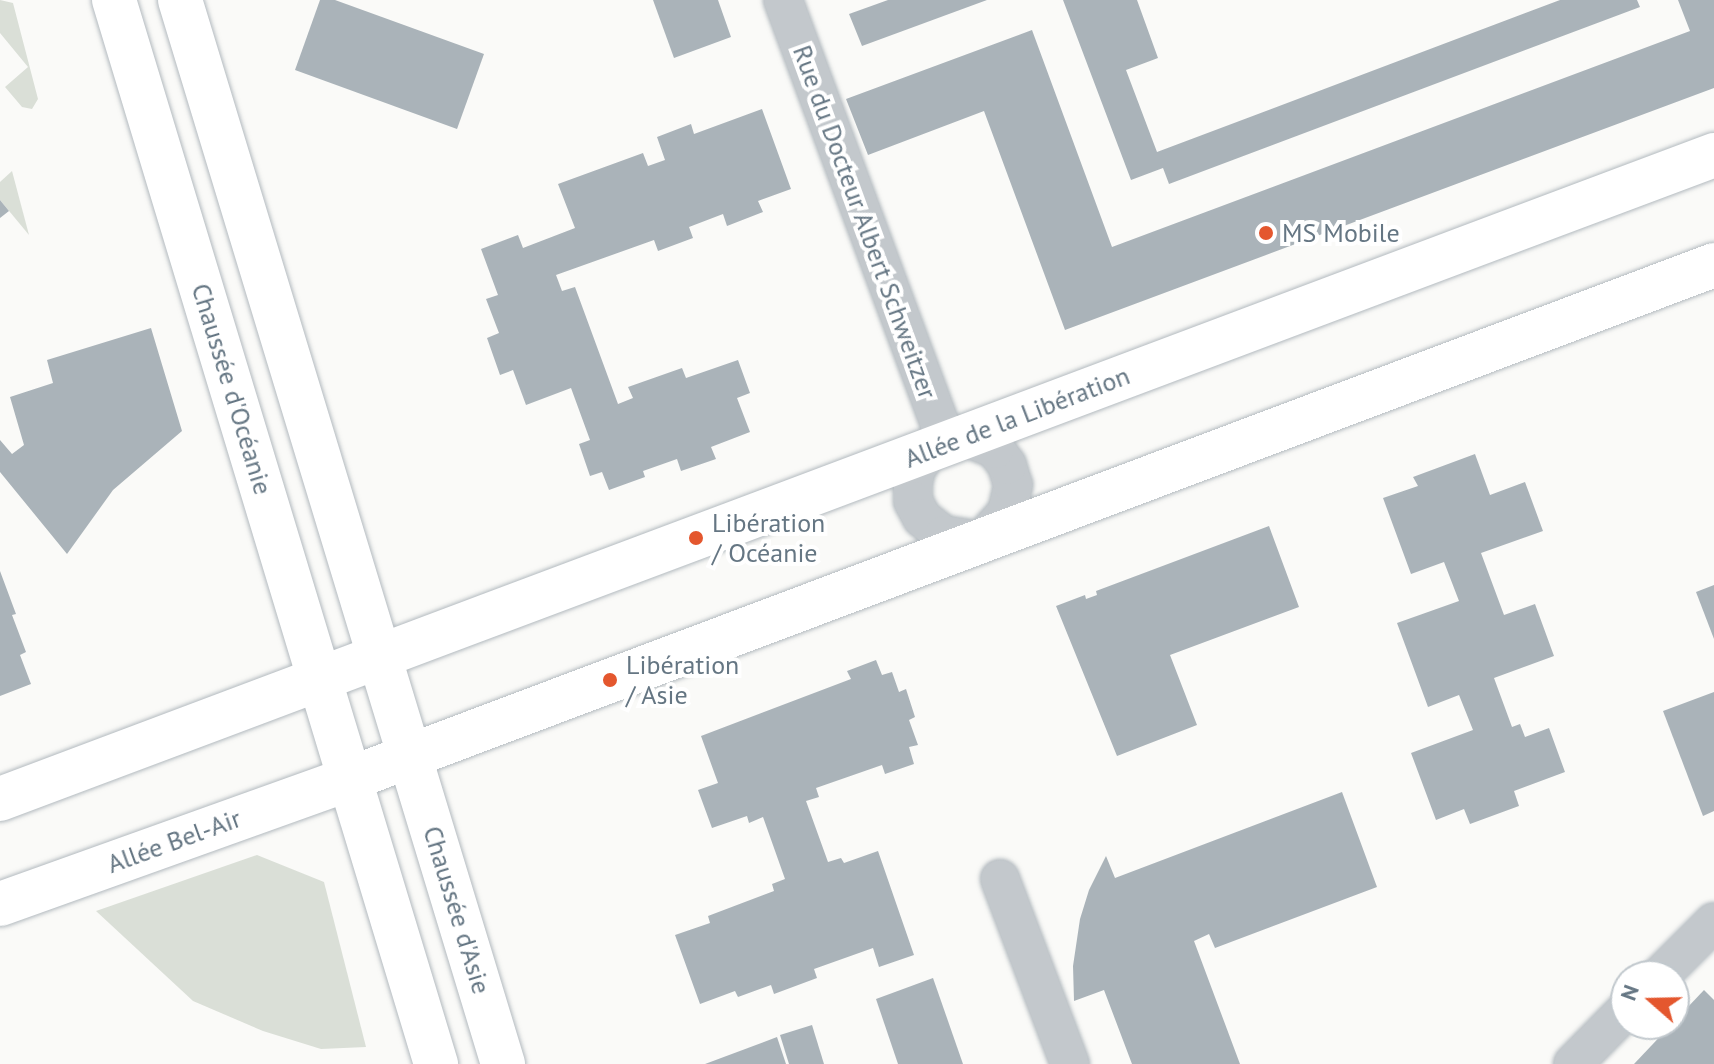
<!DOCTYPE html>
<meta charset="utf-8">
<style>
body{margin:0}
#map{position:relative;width:1714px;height:1064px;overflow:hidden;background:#fafaf8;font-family:"PT Sans",sans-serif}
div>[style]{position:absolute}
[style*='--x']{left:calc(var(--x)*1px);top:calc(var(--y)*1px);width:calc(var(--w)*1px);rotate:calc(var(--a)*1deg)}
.green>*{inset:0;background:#dadfd7}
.building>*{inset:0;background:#aab3b9}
.roads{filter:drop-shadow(0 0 2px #b3babf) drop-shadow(0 0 2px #b3babf)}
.street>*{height:38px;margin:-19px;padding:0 19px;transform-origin:19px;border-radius:19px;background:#c3c8cc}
.secondary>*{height:44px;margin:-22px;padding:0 22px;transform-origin:22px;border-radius:22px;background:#fff}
.primary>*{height:44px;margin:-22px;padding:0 22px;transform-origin:22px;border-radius:22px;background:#fff}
.dots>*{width:22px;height:22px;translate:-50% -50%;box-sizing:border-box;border:4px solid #fff;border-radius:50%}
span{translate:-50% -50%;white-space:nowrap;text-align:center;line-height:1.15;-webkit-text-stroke:8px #fff;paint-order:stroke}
.street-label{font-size:26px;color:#657683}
.poi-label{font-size:26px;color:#657683}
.left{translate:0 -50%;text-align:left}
.north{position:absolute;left:1610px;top:960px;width:80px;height:80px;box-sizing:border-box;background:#fff;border:2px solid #c1c8cd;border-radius:50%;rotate:290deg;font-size:22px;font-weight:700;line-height:32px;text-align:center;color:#657683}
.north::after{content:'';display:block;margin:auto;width:28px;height:36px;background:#e4572e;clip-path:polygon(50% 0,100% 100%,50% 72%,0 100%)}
</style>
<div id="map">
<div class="green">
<div style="clip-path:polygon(0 0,13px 3px,38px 99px,32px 109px,22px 107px,5px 87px,28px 67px,0 33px)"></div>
<div style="clip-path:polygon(12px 171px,29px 235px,0 200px,0 182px)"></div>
<div style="clip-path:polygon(257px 855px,324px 882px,366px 1047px,321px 1049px,263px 1031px,193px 1001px,96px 911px)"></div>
</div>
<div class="building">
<div style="clip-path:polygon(320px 0,335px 0,484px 54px,457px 129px,295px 70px)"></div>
<div style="clip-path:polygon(653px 0,718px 0,731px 37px,674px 58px)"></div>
<div style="clip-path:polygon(888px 0,987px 0,862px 46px,849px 14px)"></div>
<div style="clip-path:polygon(1063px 0,1137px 0,1158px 58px,1126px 70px,1157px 152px,1560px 0,1637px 0,1640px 7px,1169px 184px,1163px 168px,1131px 180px)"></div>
<div style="clip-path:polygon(1678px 0,1714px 0,1714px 88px,1065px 330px,984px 111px,868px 155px,846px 99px,1032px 30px,1112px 247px,1690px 31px)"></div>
<div style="clip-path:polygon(762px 109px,791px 189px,758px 201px,763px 212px,727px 226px,723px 214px,689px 227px,693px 238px,658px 251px,654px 240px,556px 275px,562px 291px,575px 287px,618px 404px,633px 398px,628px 387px,682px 368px,686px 378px,738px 360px,750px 393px,737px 398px,750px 432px,711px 447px,716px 459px,681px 471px,677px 459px,643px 471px,645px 477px,609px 490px,602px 472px,590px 476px,579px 444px,590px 440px,571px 388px,526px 405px,513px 370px,500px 375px,487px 338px,499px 333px,486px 299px,498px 295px,481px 249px,518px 235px,523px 248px,575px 228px,558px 184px,643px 153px,648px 166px,665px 160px,657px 137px,691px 124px,694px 134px)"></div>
<div style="clip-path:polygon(0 200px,9px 211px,0 218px)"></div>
<div style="clip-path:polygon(151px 328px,182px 431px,113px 490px,67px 554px,0 472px,0 440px,12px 454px,24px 445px,10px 397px,53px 383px,47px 360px)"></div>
<div style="clip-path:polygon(1475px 454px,1490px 495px,1525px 482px,1543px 531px,1481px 553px,1504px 615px,1535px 604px,1554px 656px,1494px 678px,1512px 727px,1520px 724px,1525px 737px,1549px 728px,1565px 772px,1514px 791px,1519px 806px,1470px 824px,1464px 809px,1436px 820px,1411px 753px,1473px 730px,1459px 695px,1428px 707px,1397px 623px,1459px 601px,1444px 562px,1411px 574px,1383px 498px,1418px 486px,1413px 477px)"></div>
<div style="clip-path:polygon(1269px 526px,1299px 607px,1170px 655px,1197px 725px,1117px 756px,1056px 606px,1085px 595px,1086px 599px,1097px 595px,1096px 591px)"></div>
<div style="clip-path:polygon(0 571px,16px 614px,12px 615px,26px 652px,20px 655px,31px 684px,0 696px)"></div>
<div style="clip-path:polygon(1714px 585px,1714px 639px,1696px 592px)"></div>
<div style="clip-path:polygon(876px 660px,882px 675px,892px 672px,899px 692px,906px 689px,915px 717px,909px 720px,918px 745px,909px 747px,914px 764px,885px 774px,882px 765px,816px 788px,819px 797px,806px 801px,828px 862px,841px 858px,844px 863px,878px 851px,914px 955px,879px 967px,873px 948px,814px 969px,817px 978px,774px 994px,771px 985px,738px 997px,735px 991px,700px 1004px,675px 935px,710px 923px,708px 916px,774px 891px,772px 884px,785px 879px,763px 817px,749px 823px,747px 816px,712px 828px,698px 790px,718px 783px,701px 736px,851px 679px,847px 671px)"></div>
<div style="clip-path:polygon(1714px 692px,1714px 811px,1703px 816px,1663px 711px)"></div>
<div style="clip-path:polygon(1342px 792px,1377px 887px,1215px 948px,1209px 934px,1194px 941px,1240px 1064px,1132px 1064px,1104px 990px,1074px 1001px,1073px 966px,1080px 919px,1089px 890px,1106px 856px,1115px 878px)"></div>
<div style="clip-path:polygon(933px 978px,963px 1064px,898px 1064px,876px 999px)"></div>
<div style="clip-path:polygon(1704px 990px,1714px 1000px,1714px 1064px,1634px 1064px)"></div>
<div style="clip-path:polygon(812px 1025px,824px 1064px,789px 1064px,780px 1035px)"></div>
<div style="clip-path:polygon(777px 1037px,786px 1064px,705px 1064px)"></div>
</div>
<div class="roads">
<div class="street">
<div style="--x:783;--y:0;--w:473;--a:69.7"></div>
<div style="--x:929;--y:451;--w:22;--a:126"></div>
<div style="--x:916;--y:469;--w:14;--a:102"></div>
<div style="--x:913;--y:483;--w:18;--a:90"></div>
<div style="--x:913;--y:501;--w:19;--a:62"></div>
<div style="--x:922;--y:518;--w:28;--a:38"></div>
<div style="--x:944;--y:535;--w:37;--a:9"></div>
<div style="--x:981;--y:541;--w:39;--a:-48"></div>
<div style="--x:1007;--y:512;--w:28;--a:-77"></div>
<div style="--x:1013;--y:485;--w:21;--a:-107"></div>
<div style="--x:1007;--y:465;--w:20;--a:-127"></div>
<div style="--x:995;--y:449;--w:32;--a:-158"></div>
<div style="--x:1000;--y:879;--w:198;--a:69.3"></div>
<div style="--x:1660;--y:976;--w:76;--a:-45"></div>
<div style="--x:1573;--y:1064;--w:76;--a:-45.5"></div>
</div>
<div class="secondary">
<div style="--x:0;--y:799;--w:1831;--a:-20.59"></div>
<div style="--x:0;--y:904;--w:371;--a:-19.7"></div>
<div style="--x:349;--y:779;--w:1459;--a:-20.63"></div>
</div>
<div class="primary">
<div style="--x:114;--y:0;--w:1112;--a:73.16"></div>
<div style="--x:180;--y:0;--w:1112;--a:73.11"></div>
</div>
</div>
<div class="dots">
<div style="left:1266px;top:233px;background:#e4572e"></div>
<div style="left:696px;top:538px;background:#e4572e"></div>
<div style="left:610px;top:680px;background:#e4572e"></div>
</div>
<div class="street-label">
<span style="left:865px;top:222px;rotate:70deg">Rue du Docteur Albert Schweitzer</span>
<span style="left:232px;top:389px;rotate:73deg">Chaussée d'Océanie</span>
<span style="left:1017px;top:417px;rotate:-21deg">Allée de la Libération</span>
<span style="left:174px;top:841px;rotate:-20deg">Allée Bel-Air</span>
<span style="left:457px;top:910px;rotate:73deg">Chaussée d'Asie</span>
</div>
<div class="poi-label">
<span class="left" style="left:1282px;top:233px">MS Mobile</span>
<span class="left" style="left:712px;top:538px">Libération<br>/ Océanie</span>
<span class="left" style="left:626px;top:680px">Libération<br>/ Asie</span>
</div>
<div class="north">N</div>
</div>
